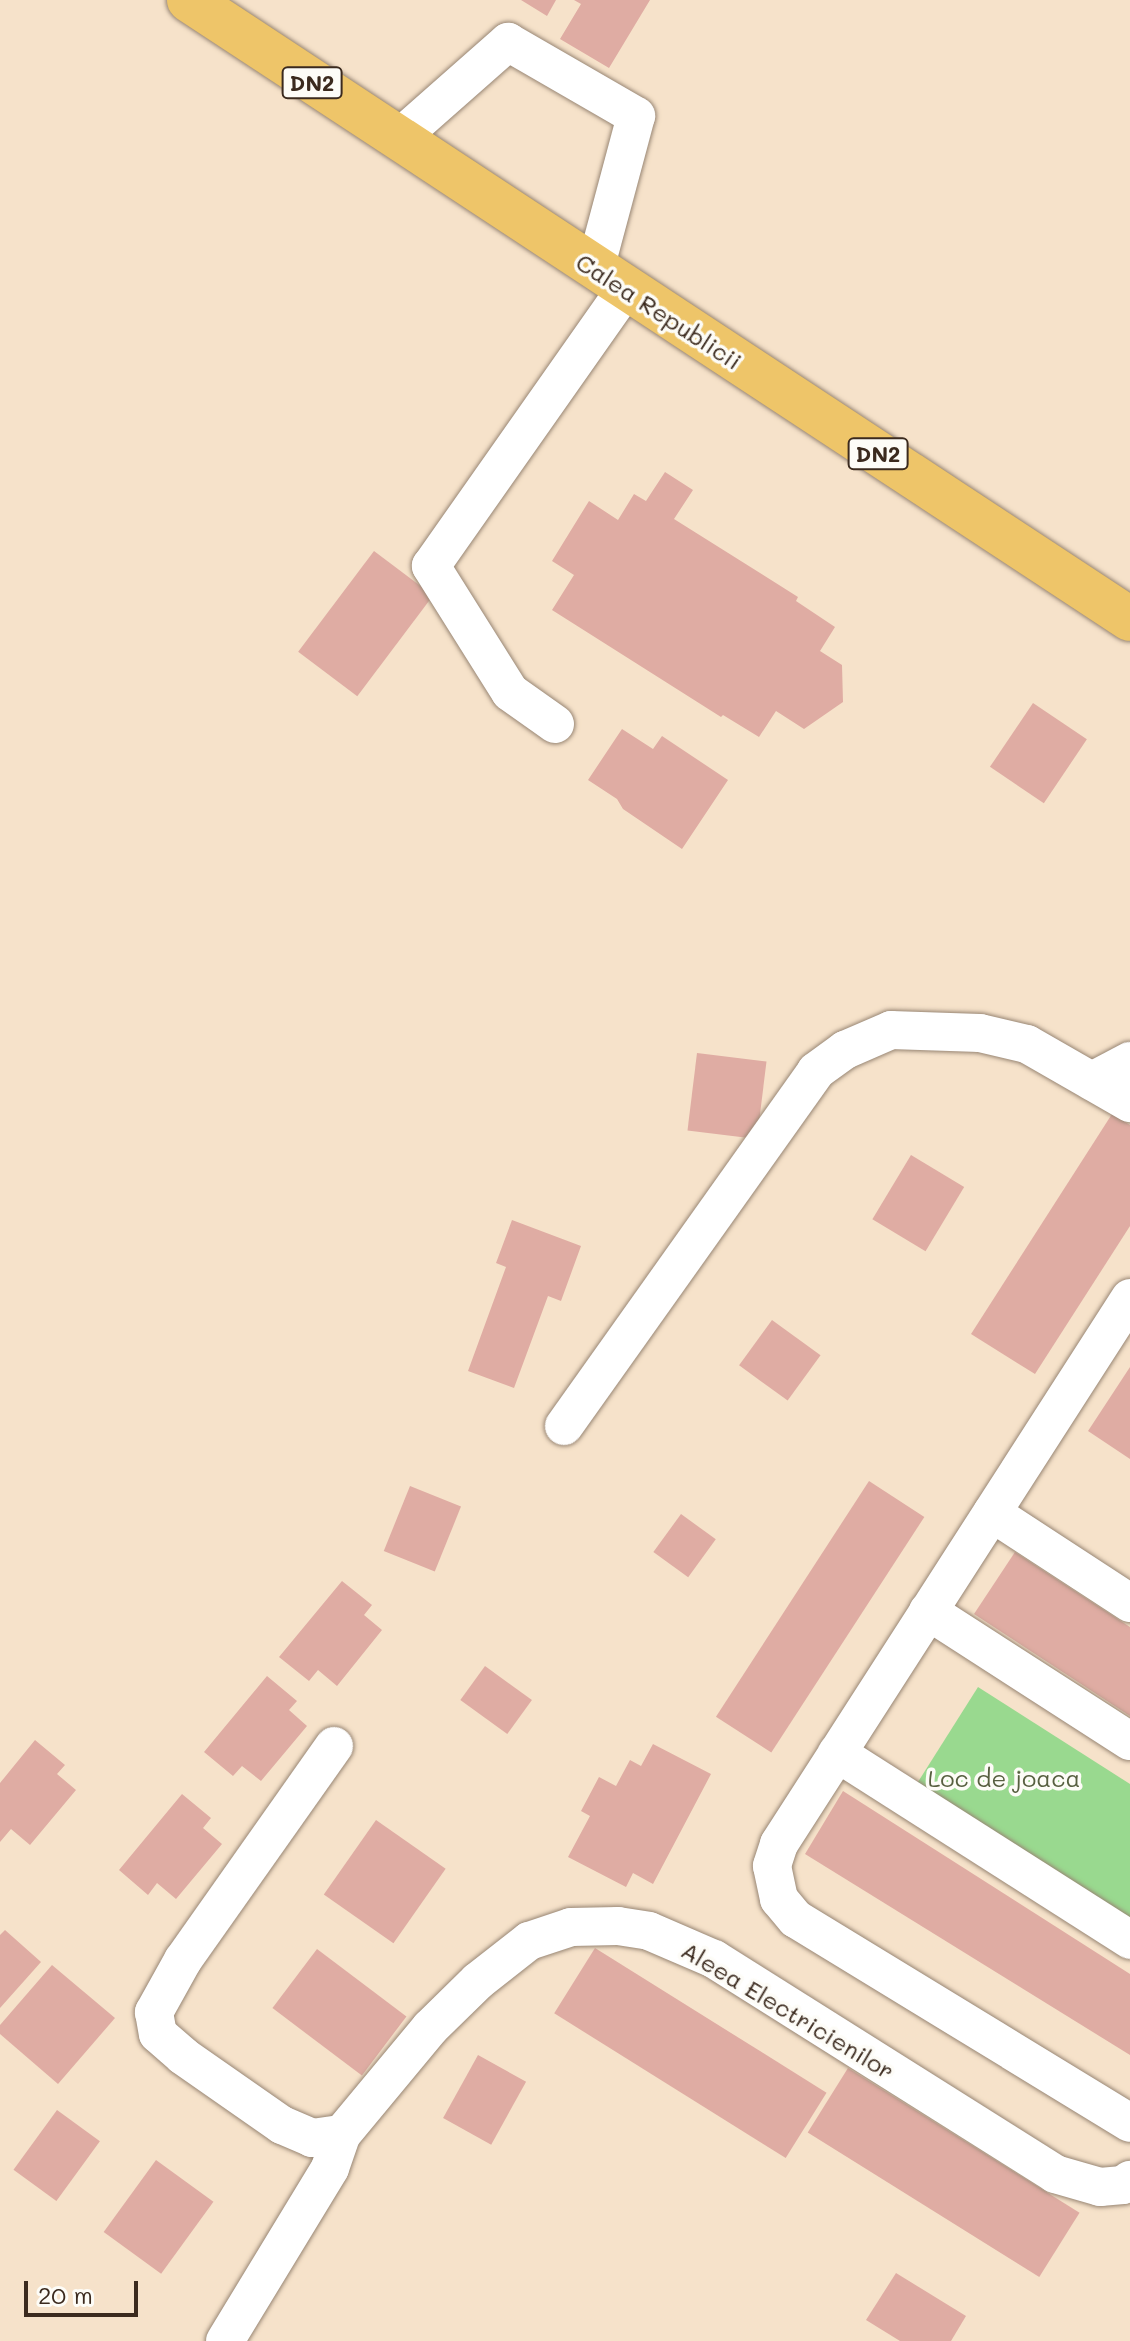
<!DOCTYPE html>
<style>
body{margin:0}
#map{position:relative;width:1130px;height:2341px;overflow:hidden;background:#f6e2ca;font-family:Mali,sans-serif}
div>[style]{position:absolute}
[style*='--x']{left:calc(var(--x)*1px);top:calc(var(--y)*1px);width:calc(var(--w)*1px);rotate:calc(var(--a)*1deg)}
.green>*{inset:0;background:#99d98f}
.building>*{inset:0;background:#dfaca3;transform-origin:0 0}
.roads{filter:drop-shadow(0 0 2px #988674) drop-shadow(0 0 2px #988674)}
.minor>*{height:38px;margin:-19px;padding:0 19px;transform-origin:19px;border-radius:19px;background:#fff}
.major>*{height:44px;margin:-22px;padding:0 22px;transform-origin:22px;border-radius:22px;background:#eec569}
span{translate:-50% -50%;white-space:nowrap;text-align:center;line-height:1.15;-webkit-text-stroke:7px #fdfcf7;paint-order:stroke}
.shield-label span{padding:2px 6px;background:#fdfcf7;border:2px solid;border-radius:6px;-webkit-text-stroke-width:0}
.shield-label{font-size:22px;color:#3b2a1e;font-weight:700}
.street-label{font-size:24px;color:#3b2a1e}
.park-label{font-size:24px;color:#575f40}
.scale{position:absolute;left:24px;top:2281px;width:114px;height:36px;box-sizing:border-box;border:4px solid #3b2a1e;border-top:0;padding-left:10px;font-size:24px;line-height:28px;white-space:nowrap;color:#3b2a1e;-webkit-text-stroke:6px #fdfcf7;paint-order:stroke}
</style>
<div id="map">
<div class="green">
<div style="clip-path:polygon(978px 1687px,1130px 1784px,1130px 1932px,911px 1793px)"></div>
</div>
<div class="building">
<div style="clip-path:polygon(521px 0,556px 0,547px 16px)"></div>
<div style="clip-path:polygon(574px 0,650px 0,609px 68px,560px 39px,581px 4px)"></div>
<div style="clip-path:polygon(665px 472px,693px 490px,674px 519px,798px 597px,796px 601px,835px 627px,820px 651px,842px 665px,843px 702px,804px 729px,776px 711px,759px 737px,723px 715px,721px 717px,552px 610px,574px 575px,552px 561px,589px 501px,618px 520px,634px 494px,646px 501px)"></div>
<div style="left:374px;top:551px;width:74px;height:126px;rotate:37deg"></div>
<div style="left:1033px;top:703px;width:65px;height:77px;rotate:34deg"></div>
<div style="clip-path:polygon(622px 729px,653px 749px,662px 736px,728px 780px,682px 849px,623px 809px,617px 799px,588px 780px)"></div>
<div style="left:697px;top:1053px;width:70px;height:78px;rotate:7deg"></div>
<div style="clip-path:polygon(1112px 1114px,1130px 1125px,1130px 1226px,1035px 1374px,971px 1334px)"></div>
<div style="left:911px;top:1155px;width:62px;height:75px;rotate:31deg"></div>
<div style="clip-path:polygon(512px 1220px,581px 1246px,561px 1301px,548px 1296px,514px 1388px,468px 1371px,506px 1267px,496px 1263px)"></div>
<div style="left:772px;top:1320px;width:60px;height:56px;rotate:36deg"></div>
<div style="clip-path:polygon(1130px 1367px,1130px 1459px,1088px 1431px)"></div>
<div style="left:869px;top:1481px;width:66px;height:281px;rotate:33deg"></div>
<div style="left:410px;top:1486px;width:55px;height:70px;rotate:22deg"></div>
<div style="left:681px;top:1514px;width:43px;height:47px;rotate:36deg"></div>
<div style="clip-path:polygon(1015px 1552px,1130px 1627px,1130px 1716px,974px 1614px)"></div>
<div style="clip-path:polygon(342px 1581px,372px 1605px,364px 1615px,382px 1630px,337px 1686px,318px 1670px,309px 1681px,279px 1657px)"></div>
<div style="left:485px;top:1666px;width:58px;height:42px;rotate:36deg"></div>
<div style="clip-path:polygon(267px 1676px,297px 1701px,289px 1710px,307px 1726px,261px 1781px,242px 1766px,233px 1776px,204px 1752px)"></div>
<div style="clip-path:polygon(35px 1740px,65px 1765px,57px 1774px,76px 1790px,30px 1845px,11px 1829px,0 1842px,0 1783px)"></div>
<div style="clip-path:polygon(653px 1744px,711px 1774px,653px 1884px,633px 1873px,626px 1887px,568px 1857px,590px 1816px,581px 1811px,599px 1777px,616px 1786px,630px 1760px,641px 1766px)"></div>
<div style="clip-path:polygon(843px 1791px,1130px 1974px,1130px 2055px,805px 1854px)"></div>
<div style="clip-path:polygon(182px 1794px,211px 1818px,203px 1828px,222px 1844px,176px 1899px,157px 1883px,148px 1895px,119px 1870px)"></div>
<div style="left:376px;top:1820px;width:85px;height:91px;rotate:35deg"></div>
<div style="clip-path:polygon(5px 1930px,41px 1962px,0 2008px,0 1935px)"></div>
<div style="left:595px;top:1948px;width:273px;height:77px;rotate:32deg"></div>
<div style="left:317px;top:1949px;width:112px;height:74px;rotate:37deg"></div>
<div style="clip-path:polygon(52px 1965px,115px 2018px,58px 2084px,0 2034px,0 2025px)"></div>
<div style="left:478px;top:2055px;width:55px;height:72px;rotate:29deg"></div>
<div style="left:848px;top:2068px;width:273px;height:76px;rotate:32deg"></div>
<div style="left:57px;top:2110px;width:53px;height:74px;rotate:36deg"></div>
<div style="left:156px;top:2160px;width:71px;height:89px;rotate:36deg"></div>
<div style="clip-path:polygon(896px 2273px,966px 2316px,951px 2341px,900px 2341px,866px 2320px)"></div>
</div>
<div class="roads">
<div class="minor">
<div style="--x:398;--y:139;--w:147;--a:-41.4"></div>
<div style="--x:508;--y:42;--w:148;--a:30"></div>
<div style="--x:636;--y:116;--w:158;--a:105"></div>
<div style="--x:555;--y:724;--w:55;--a:-144.6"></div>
<div style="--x:510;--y:692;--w:149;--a:-122.1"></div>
<div style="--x:431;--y:566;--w:339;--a:-54.9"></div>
<div style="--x:1092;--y:1081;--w:43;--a:-27.8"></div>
<div style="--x:1130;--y:1298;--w:649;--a:122.74"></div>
<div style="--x:779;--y:1844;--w:23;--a:108"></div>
<div style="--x:772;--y:1866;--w:34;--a:78"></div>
<div style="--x:779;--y:1899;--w:26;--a:50"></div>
<div style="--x:796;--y:1919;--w:391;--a:31.4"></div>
<div style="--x:564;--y:1426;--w:435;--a:-54.6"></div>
<div style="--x:816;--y:1071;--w:36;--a:-36"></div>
<div style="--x:845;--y:1050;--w:50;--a:-23.5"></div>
<div style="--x:891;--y:1030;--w:89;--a:1.9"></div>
<div style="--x:980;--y:1033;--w:48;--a:13.2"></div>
<div style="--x:1027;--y:1044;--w:119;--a:29.8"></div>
<div style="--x:992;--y:1513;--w:165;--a:33.1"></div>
<div style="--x:928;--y:1611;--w:240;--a:32.8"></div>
<div style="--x:334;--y:1746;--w:262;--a:125.2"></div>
<div style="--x:183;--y:1960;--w:60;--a:119.1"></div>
<div style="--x:154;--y:2012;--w:22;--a:80"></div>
<div style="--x:158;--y:2034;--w:33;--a:41"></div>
<div style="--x:183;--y:2056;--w:121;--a:34.9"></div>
<div style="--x:282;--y:2125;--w:33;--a:23"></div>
<div style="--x:312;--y:2138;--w:30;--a:-8"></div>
<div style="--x:342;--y:2134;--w:138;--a:-50.3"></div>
<div style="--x:430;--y:2028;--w:67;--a:-44.4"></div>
<div style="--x:478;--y:1981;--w:65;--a:-38.1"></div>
<div style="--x:529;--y:1941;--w:44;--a:-18.4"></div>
<div style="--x:571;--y:1927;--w:47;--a:-1.2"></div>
<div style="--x:618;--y:1926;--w:31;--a:9"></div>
<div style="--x:649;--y:1931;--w:71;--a:23.3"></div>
<div style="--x:714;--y:1959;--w:403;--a:32.2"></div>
<div style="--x:1055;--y:2174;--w:47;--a:16.1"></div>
<div style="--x:1100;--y:2187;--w:23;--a:-5"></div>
<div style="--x:1123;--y:2185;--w:9;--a:-36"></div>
<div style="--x:837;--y:1753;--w:348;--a:32.5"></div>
<div style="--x:225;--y:2341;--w:202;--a:-58.7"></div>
<div style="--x:330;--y:2168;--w:36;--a:-71"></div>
</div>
<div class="major">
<div style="--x:189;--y:0;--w:1126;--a:33.34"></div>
</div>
</div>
<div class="shield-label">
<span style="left:312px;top:83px">DN2</span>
<span style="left:878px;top:454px">DN2</span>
</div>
<div class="street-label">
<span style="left:659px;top:311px;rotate:33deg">Calea Republicii</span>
<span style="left:788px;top:2010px;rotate:31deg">Aleea Electricienilor</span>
</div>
<div class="park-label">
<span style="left:1004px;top:1778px">Loc de joaca</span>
</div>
<div class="scale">20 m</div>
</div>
